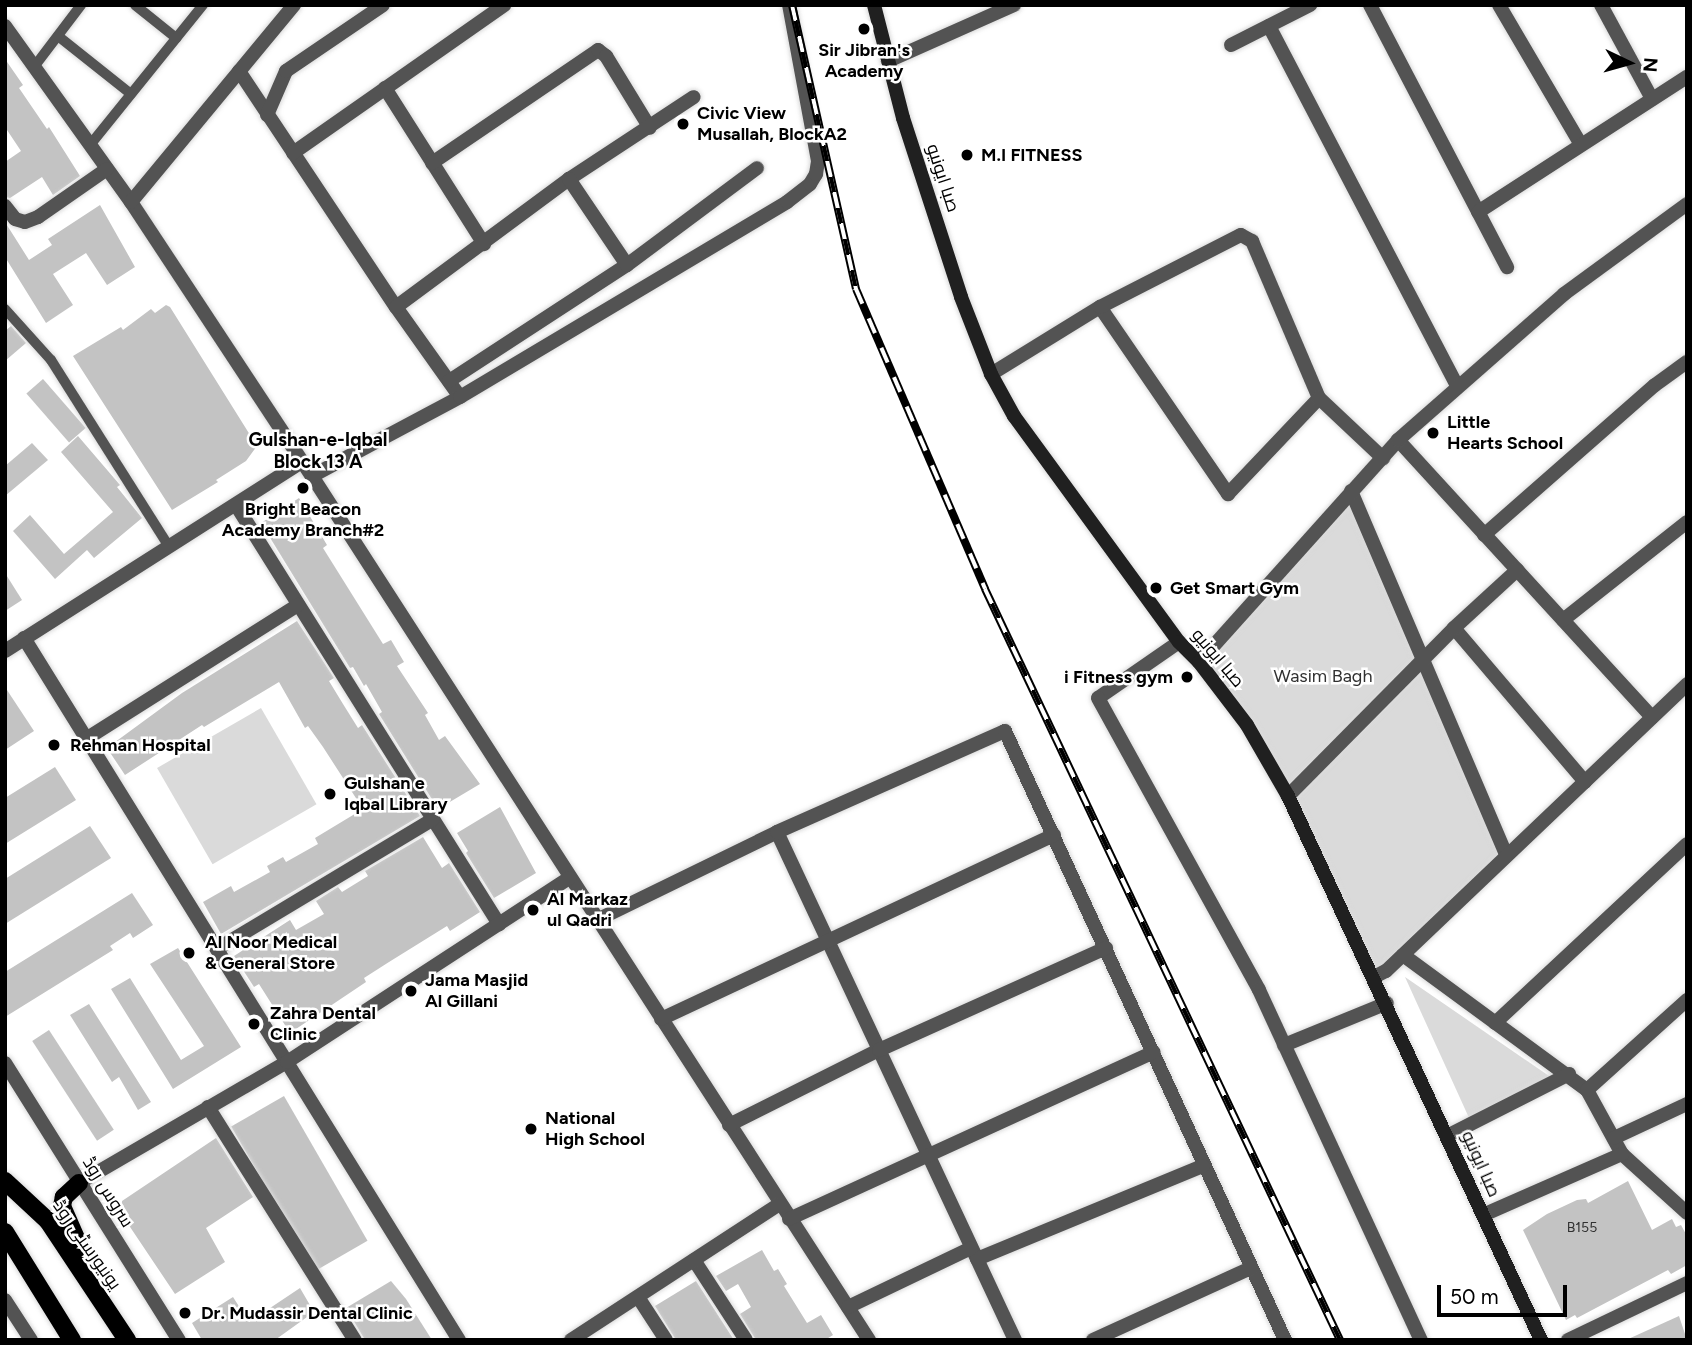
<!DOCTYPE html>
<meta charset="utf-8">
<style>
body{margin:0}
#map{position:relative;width:1692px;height:1345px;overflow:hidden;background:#fff;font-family:Figtree,Cairo,sans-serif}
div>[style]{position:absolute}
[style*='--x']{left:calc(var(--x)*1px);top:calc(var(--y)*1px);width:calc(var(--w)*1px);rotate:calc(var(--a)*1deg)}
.green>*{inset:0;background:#dadada;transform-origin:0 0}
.building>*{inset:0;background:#c3c3c3;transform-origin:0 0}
.roads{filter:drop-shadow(0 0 2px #dbdbdb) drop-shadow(0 0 2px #dbdbdb)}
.service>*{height:10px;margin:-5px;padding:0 5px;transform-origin:5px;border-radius:5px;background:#535353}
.minor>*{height:14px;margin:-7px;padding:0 7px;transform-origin:7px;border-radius:7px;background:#535353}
.secondary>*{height:14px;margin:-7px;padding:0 7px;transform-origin:7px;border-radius:7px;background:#202020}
.primary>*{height:18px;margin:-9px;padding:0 9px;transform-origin:9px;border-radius:9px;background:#000}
.rail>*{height:8px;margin-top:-4px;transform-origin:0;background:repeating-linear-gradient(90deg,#fff 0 16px,#000 0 32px);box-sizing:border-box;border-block:2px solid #000}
.dots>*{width:19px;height:19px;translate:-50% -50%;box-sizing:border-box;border:4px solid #fff;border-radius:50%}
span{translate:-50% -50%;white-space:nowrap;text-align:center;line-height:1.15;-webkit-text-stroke:5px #fff;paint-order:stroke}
.number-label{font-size:14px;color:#313131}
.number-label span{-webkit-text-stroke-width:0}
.poi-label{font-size:18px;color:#000;font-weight:700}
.left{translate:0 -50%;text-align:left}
.right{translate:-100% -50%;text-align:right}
.street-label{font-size:18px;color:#000}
.park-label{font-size:18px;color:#313131}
.neighbourhood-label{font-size:19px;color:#000;font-weight:700}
.frame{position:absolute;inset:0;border:7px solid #000;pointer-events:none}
.north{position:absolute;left:1594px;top:28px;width:70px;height:70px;-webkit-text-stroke:5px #fff;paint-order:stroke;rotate:95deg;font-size:19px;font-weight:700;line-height:28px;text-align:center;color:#000}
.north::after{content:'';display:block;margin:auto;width:24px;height:32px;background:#000;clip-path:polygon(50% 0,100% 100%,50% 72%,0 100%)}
.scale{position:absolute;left:1437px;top:1285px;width:130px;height:32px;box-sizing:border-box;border:4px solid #000;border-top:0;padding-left:9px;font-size:21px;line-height:24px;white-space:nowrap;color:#000;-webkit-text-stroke:5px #fff;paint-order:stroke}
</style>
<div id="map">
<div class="green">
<div style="clip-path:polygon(1351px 491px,1506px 855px,1374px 977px,1288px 796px,1203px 667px)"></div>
<div style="left:261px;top:708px;width:111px;height:120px;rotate:60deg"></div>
<div style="clip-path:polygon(1405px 977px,1552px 1078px,1470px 1120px)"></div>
</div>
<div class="building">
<div style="clip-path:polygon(5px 59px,23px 85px,19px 88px,47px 129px,49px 127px,80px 176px,53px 195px,42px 177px,10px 198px,5px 197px,5px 162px,21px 151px,5px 127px)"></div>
<div style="clip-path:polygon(100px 205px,135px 267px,107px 285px,86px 253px,53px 274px,73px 305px,46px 323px,5px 257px,5px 222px,29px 260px,52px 245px,48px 239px)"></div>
<div style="clip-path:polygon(166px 305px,170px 307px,257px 446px,246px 461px,216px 480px,218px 482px,172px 510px,73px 356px,121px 327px,123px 330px,151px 309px,155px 313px)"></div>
<div style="clip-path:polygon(11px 326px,26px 343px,5px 361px,5px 331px)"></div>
<div style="left:43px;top:379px;width:65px;height:22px;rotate:49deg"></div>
<div style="clip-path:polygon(78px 436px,120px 485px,117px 487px,142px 518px,94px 558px,87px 550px,55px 579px,13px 531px,30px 515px,64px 554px,113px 512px,61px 452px)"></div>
<div style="clip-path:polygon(32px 443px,48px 460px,5px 496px,5px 466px)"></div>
<div style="clip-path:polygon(299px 498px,327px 545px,323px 548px,383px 644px,391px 640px,404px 662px,397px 666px,428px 713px,425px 715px,439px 740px,445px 736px,480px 784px,438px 809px,379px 714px,382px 712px,366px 684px,364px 686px,353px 667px,350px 668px,261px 523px)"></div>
<div style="clip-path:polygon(5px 573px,22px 600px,5px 611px)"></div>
<div style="clip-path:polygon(297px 621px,334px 678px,329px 681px,343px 704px,358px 728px,362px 725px,420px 816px,221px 934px,203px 902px,231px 886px,234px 892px,270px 872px,267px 866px,283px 857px,286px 862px,318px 844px,315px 838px,363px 809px,323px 747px,308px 726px,305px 728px,279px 682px,204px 727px,202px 725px,125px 775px,107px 748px,182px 693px)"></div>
<div style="clip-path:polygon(5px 687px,34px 731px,5px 750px)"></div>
<div style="clip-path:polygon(55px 767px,76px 800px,5px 844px,5px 798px)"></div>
<div style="clip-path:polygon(500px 807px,536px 873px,494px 898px,466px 853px,468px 851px,457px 833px)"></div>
<div style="clip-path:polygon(90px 826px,111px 858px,5px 924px,5px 879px)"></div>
<div style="clip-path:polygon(423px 837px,442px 868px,449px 863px,480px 912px,450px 931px,447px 926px,389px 962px,364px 978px,366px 982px,290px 1033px,259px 984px,254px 987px,234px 956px,290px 920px,296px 930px,324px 914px,316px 901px,338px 887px,342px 892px,368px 876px,365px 871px)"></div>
<div style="clip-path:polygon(132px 893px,153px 925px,133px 938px,130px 933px,110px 946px,113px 950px,5px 1017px,5px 972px)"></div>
<div style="clip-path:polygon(178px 948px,241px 1047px,173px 1089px,111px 989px,130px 978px,181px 1060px,204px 1046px,150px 964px)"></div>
<div style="clip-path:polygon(89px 1004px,151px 1102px,138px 1110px,119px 1077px,112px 1082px,70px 1015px)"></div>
<div style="left:49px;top:1030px;width:119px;height:20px;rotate:57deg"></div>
<div style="left:284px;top:1096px;width:167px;height:61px;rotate:60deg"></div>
<div style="clip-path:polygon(216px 1138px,253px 1197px,206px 1228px,225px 1262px,175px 1294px,120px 1212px,122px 1201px)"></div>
<div style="clip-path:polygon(1628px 1181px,1652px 1230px,1672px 1219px,1676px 1227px,1681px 1225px,1687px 1236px,1687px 1265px,1671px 1274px,1668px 1270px,1577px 1318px,1575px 1315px,1566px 1320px,1523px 1230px,1547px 1214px,1577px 1200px,1586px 1199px,1588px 1203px)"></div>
<div style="clip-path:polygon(762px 1250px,774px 1271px,778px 1269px,787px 1284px,784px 1286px,807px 1323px,821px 1315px,833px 1335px,825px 1340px,756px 1340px,740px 1314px,751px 1307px,738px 1284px,726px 1291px,716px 1276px)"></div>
<div style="clip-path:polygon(391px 1281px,406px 1299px,432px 1340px,365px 1340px,346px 1308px)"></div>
<div style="clip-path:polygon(696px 1281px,734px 1340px,676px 1340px,655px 1306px)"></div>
<div style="clip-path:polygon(300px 1288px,314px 1312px,275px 1340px,202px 1340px,192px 1323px,233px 1297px,249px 1322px)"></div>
<div style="clip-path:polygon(1679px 1316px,1687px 1340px,1626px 1340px)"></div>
</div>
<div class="roads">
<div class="service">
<div style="--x:135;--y:5;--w:53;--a:38.8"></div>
<div style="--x:58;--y:36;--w:93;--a:38.5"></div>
<div style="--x:34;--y:67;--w:78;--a:-52.8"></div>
<div style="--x:90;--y:145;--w:180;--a:-51.1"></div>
<div style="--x:5;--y:309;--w:69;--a:48"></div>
<div style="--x:51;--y:360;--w:221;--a:57.7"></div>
</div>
<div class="minor">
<div style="--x:1370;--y:5;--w:296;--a:62.4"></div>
<div style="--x:1499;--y:5;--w:162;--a:59.6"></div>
<div style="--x:1601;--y:5;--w:107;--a:61.5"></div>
<div style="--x:5;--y:26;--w:216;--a:54.4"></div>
<div style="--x:131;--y:202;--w:328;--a:56.6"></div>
<div style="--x:312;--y:476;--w:1028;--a:57.19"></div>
<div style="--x:1269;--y:26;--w:407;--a:62.4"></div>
<div style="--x:1231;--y:45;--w:89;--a:-26.9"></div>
<div style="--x:888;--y:61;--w:138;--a:-24"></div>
<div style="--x:239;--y:71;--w:283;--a:56.4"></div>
<div style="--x:396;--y:307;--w:110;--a:54.6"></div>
<div style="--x:385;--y:88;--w:185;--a:57.6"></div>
<div style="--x:267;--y:115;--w:48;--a:-66.6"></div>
<div style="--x:286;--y:71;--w:117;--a:-34.2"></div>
<div style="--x:293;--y:153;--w:258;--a:-35"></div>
<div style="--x:432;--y:163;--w:201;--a:-34.2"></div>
<div style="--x:598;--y:50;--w:10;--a:37"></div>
<div style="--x:606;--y:56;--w:84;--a:58.6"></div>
<div style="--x:131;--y:202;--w:256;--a:-50.4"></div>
<div style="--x:5;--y:206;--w:16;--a:52"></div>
<div style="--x:15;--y:219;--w:10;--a:17"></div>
<div style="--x:25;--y:222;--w:14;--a:-21"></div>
<div style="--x:38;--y:217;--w:84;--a:-34.8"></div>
<div style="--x:1478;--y:212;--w:249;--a:-32.9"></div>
<div style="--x:627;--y:265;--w:162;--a:-36.7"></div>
<div style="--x:396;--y:307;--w:215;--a:-36.5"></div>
<div style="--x:569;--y:179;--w:149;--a:-33.3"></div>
<div style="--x:1100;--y:307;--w:227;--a:55.6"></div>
<div style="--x:1228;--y:494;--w:132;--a:-46.5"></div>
<div style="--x:991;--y:374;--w:128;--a:-31.6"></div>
<div style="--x:1100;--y:307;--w:158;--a:-27.1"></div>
<div style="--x:1241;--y:235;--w:13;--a:29"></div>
<div style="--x:1252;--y:241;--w:171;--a:66.9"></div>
<div style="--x:1319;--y:398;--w:88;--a:43.2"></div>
<div style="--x:449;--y:381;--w:212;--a:-33.1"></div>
<div style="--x:627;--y:265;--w:104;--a:-124"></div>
<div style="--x:1398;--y:440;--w:376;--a:47.5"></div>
<div style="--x:312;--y:476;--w:168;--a:-28.1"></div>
<div style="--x:460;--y:397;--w:381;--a:-30.8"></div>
<div style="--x:787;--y:202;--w:29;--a:-38"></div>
<div style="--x:810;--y:184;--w:12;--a:-59"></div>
<div style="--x:816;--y:174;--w:13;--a:-81"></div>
<div style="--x:818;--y:161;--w:159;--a:-100.5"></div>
<div style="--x:1351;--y:491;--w:396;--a:66.9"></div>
<div style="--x:236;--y:505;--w:495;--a:57.9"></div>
<div style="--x:1484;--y:535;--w:227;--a:-41.3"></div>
<div style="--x:1655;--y:385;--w:39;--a:-36"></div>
<div style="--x:1563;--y:620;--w:158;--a:-38.3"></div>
<div style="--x:1454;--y:628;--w:202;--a:49.6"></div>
<div style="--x:24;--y:638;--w:826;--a:58.22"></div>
<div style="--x:1179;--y:642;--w:98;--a:145.3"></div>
<div style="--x:1098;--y:698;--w:333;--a:61.1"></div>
<div style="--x:1259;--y:990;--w:386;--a:65.2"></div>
<div style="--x:5;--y:651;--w:352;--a:-32.5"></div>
<div style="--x:1199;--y:662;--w:298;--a:-48.1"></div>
<div style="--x:1398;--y:440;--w:221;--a:-41.3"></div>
<div style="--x:1564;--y:294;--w:152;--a:-36.2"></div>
<div style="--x:86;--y:739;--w:251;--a:-32.3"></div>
<div style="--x:1288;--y:796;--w:236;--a:-45.3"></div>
<div style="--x:1454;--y:628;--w:86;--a:-42.6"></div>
<div style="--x:777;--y:832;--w:561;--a:64.9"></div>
<div style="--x:599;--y:919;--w:198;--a:-26"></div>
<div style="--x:777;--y:832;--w:249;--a:-23.9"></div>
<div style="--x:1005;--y:731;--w:670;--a:65.31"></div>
<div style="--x:217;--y:949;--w:252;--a:-31"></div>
<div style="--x:1403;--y:955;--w:228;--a:36.3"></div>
<div style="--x:1587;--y:1090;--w:73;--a:61.3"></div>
<div style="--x:1622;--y:1154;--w:88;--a:42.2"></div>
<div style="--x:1374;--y:977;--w:13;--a:-27"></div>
<div style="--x:1386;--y:971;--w:416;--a:-43.6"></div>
<div style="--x:661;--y:1019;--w:434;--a:-25.1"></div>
<div style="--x:1495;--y:1023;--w:262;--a:-43"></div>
<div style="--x:1284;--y:1045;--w:111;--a:-22.2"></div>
<div style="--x:5;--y:1063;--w:327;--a:57.9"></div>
<div style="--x:1587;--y:1090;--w:135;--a:-42"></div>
<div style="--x:208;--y:1107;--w:275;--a:57.8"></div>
<div style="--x:729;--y:1125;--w:168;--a:-26.6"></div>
<div style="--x:879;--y:1050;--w:249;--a:-24.2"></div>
<div style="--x:1447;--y:1136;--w:137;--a:-26.9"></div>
<div style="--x:1614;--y:1138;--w:81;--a:-25"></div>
<div style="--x:79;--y:1183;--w:241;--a:-30.2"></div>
<div style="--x:287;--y:1062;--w:337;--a:-33.1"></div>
<div style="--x:1483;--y:1215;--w:152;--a:-23.7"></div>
<div style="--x:789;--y:1219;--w:401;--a:-24.6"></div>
<div style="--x:977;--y:1259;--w:244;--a:-22.4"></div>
<div style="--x:694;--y:1260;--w:95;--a:57"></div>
<div style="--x:638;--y:1297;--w:51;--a:56.9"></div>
<div style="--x:5;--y:1300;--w:48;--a:57"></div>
<div style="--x:848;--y:1307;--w:136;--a:-25.6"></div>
<div style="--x:571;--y:1340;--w:249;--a:-33.1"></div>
<div style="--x:1093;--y:1340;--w:174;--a:-24.5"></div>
<div style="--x:1568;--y:1340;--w:132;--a:-25.6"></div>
</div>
<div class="secondary">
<div style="--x:874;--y:5;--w:117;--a:75.6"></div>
<div style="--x:903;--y:118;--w:188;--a:72"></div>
<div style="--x:961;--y:297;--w:83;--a:68.7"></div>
<div style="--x:991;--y:374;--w:48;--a:61.3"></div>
<div style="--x:1014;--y:416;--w:280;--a:53.9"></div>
<div style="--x:1179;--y:642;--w:28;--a:45"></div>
<div style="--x:1199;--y:662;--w:79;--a:52.7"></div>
<div style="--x:1247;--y:725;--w:82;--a:60"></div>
<div style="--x:1288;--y:796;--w:600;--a:65.06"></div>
</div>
<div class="primary">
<div style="--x:5;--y:1181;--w:59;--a:42.9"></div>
<div style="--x:48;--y:1221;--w:143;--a:56.4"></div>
<div style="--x:79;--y:1183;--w:21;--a:137"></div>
<div style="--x:64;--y:1197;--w:9;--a:103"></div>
<div style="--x:62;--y:1206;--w:58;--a:66.5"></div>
<div style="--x:5;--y:1232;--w:127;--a:58.2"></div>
</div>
</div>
<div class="rail">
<div style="--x:792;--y:5;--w:291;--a:77.3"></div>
<div style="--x:856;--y:289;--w:327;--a:66.7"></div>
<div style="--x:985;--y:589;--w:831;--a:64.7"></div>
</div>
<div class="dots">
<div style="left:864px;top:29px;background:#000"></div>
<div style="left:683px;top:124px;background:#000"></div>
<div style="left:967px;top:155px;background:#000"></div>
<div style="left:1433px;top:433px;background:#000"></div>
<div style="left:303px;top:488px;background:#000"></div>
<div style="left:1156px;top:588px;background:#000"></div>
<div style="left:1187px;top:677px;background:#000"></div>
<div style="left:54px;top:745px;background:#000"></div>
<div style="left:330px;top:794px;background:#000"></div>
<div style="left:533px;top:910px;background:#000"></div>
<div style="left:189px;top:953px;background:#000"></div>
<div style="left:411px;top:991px;background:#000"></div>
<div style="left:254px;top:1024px;background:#000"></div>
<div style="left:531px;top:1129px;background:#000"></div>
<div style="left:185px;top:1313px;background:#000"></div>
</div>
<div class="number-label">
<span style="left:1582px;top:1228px">B155</span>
</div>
<div class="poi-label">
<span style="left:864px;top:61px">Sir Jibran's<br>Academy</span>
<span class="left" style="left:697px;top:124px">Civic View<br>Musallah, BlockA2</span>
<span class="left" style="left:981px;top:155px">M.I FITNESS</span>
<span class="left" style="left:1447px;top:433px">Little<br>Hearts School</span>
<span style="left:303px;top:520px">Bright Beacon<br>Academy Branch#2</span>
<span class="left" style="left:1170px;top:588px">Get Smart Gym</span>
<span class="right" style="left:1173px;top:677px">i Fitness gym</span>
<span class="left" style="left:70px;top:745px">Rehman Hospital</span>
<span class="left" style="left:344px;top:794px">Gulshan e<br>Iqbal Library</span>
<span class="left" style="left:547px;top:910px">Al Markaz<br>ul Qadri</span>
<span class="left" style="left:205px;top:953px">Al Noor Medical<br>&amp; General Store</span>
<span class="left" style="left:425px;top:991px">Jama Masjid<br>Al Gillani</span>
<span class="left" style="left:270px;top:1024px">Zahra Dental<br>Clinic</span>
<span class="left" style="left:545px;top:1129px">National<br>High School</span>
<span class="left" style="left:201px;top:1313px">Dr. Mudassir Dental Clinic</span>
</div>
<div class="street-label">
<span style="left:943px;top:178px;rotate:72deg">صبا ایونیو</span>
<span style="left:1218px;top:658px;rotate:50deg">صبا ایونیو</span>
<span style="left:1481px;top:1164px;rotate:66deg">صبا ایونیو</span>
<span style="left:108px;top:1192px;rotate:58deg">سروس روڈ</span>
<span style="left:87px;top:1245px;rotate:55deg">یونیورسٹی روڈ</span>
</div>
<div class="park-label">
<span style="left:1323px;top:676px">Wasim Bagh</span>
</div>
<div class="neighbourhood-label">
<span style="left:318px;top:451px">Gulshan-e-Iqbal<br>Block 13 A</span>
</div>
<div class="frame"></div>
<div class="north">N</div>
<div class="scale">50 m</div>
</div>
